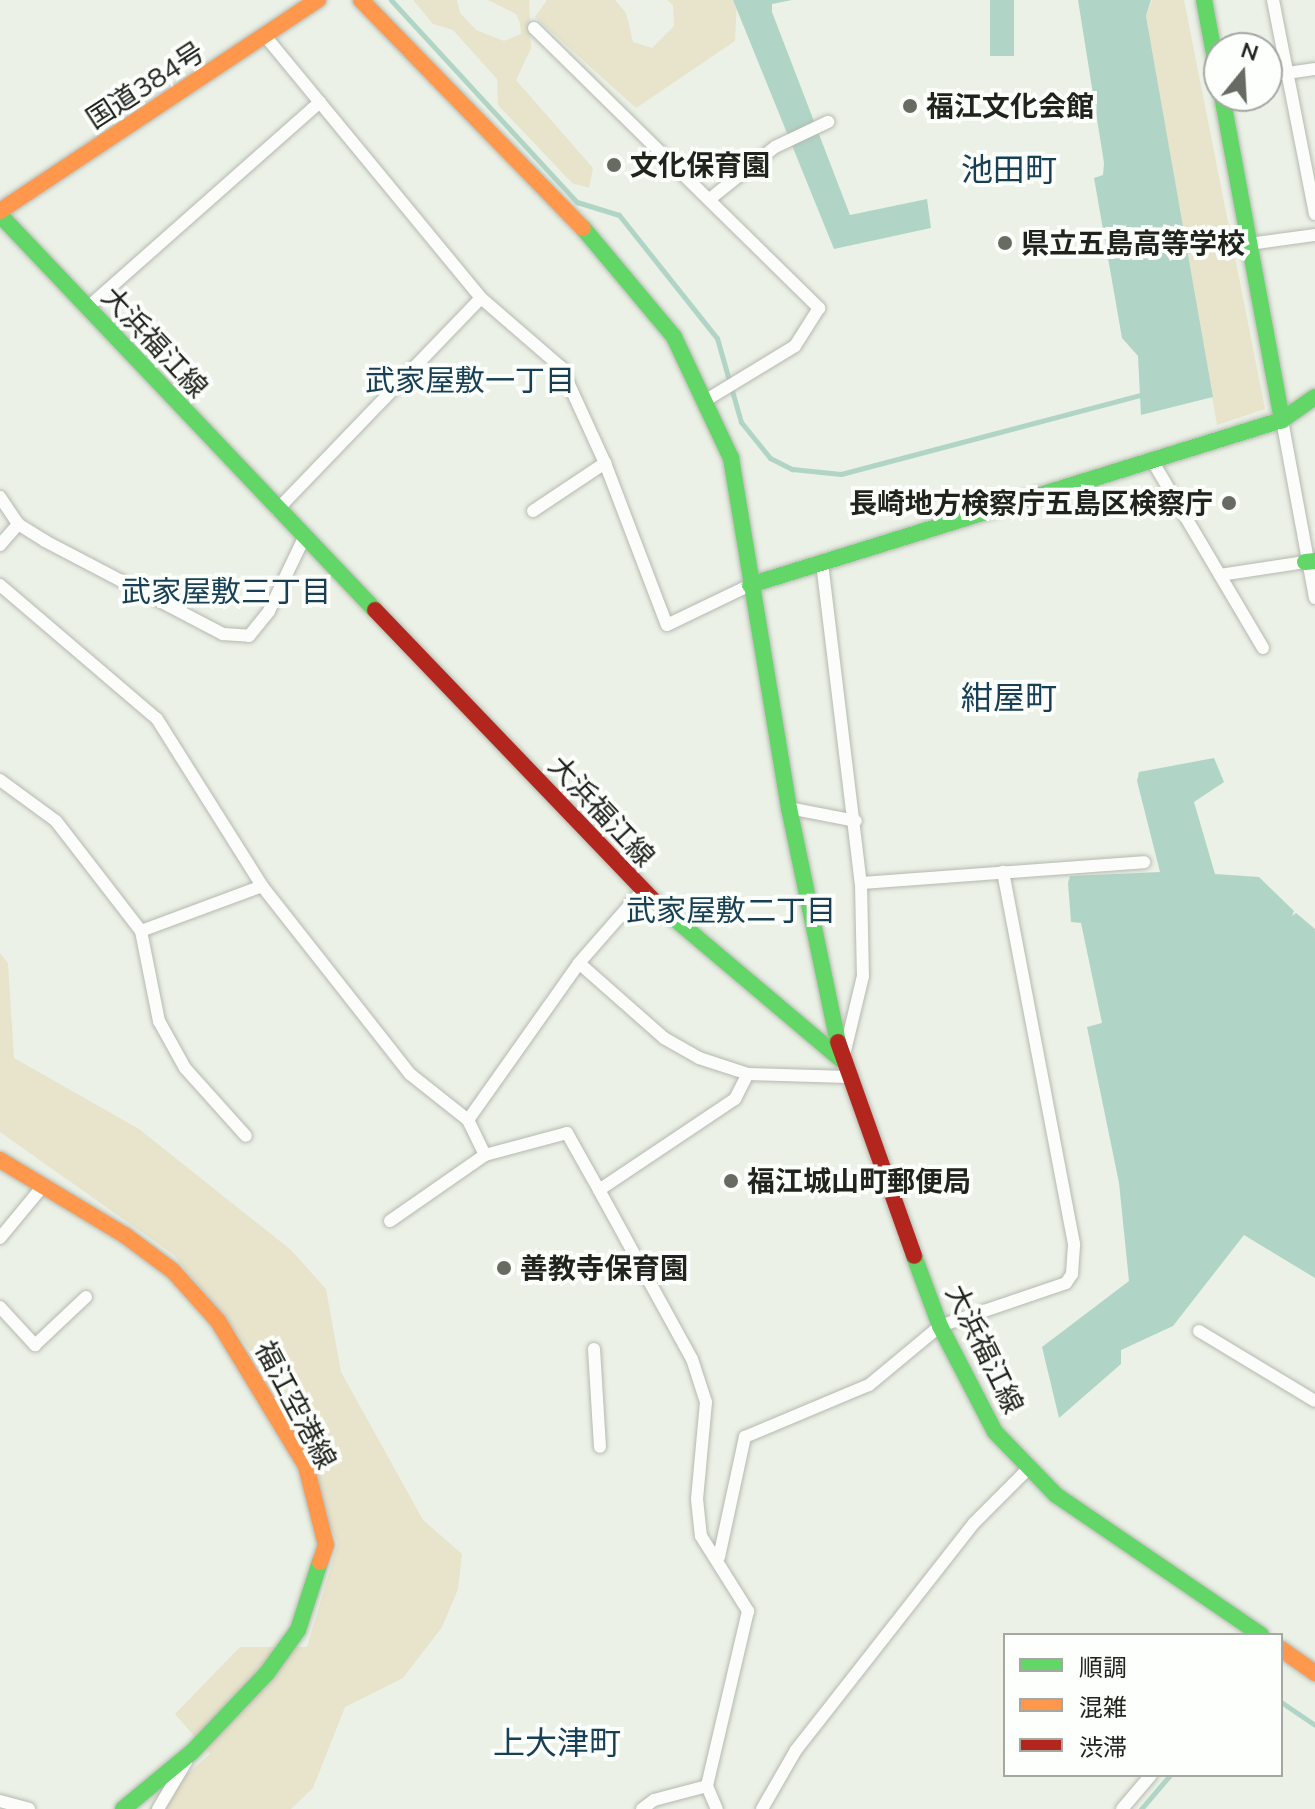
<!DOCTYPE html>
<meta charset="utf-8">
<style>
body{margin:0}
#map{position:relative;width:1315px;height:1809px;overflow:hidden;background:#ebf1e6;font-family:Mulish,"Noto Sans JP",sans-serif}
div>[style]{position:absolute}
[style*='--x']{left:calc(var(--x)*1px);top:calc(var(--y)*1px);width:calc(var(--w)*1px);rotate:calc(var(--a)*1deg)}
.green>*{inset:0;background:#e8e3cb}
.water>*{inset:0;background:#b0d5c6;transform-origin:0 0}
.stream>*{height:5px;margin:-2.5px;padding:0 2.5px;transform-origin:2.5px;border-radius:2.5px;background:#b0d5c6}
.roads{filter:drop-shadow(0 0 2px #b5b9b1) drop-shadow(0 0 2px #b5b9b1)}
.street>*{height:12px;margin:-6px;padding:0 6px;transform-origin:6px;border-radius:6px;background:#fcfdfb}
.fast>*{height:16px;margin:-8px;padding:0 8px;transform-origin:8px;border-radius:8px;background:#63d668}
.slow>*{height:16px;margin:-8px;padding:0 8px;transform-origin:8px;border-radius:8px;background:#ff974d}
.jam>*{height:16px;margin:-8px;padding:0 8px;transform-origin:8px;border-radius:8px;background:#b3261e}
.dots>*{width:22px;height:22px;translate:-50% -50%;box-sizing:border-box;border:4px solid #fcfffb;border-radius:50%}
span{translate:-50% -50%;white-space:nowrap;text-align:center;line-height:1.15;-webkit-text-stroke:8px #fcfffb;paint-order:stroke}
.street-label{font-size:28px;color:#20241d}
.poi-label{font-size:28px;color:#20241d;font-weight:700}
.left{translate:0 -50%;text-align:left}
.right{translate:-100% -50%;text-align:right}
.neighbourhood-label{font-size:30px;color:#174057}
.quarter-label{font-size:32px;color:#174057}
.legend{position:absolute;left:1003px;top:1633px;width:280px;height:144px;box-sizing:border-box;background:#fcfffb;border:2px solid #a4a7a2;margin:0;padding:10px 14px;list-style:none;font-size:24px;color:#20241d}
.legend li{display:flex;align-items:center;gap:16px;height:40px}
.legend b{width:40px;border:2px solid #a4a7a2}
.north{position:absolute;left:1203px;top:32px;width:80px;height:80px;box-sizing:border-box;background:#fcfffb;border:2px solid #a4a7a2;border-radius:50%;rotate:18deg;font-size:22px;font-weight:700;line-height:32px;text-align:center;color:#20241d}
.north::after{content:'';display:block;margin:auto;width:28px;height:36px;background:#676c63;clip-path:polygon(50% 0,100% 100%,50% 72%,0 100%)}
</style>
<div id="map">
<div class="green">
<div style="clip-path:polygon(413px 0,457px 0,460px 13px,476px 30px,504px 41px,521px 34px,520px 23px,516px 14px,488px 0,529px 0,531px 48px,516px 80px,593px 168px,589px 188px,572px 183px,498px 105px,497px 79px,453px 30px,433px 24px)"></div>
<div style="clip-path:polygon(547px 0,615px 0,626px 13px,633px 42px,652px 48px,674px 26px,673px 5px,667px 0,737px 0,735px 41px,636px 108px,535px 17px)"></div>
<div style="clip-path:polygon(1152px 0,1184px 0,1265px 409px,1217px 425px,1146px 16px)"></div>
<div style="clip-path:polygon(0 953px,8px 963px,14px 1058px,139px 1129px,291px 1250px,326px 1289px,341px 1372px,423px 1520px,462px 1554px,458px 1589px,442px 1627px,403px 1678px,345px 1707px,313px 1788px,291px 1809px,148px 1809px,210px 1754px,175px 1714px,240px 1647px,307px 1647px,338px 1543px,254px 1355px,174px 1255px,0 1132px)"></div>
</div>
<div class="water">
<div style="clip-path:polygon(733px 0,792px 0,772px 4px,772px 12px,850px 215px,927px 199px,931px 228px,834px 249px)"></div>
<div style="left:990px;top:0;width:24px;height:56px"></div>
<div style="clip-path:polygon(1078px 0,1151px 0,1146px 16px,1213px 397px,1141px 415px,1138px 356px,1122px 338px,1094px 178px,1103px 175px,1104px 163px)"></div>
<div style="clip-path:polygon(1214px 758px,1224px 782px,1194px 802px,1215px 874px,1259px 877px,1294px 911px,1292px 916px,1296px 913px,1315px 929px,1315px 1278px,1244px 1235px,1173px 1326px,1121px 1350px,1121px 1364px,1059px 1418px,1042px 1347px,1129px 1281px,1119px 1183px,1087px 1027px,1102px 1023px,1081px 923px,1071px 922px,1068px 883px,1070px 876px,1160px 872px,1137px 781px,1139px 772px)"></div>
</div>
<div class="stream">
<div style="--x:391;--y:0;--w:275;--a:47.4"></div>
<div style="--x:577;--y:202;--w:44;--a:17.2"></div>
<div style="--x:619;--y:215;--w:157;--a:51.5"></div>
<div style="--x:717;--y:338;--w:87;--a:74.1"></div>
<div style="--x:741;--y:422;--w:46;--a:51.1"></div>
<div style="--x:770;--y:458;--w:25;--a:27"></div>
<div style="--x:792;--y:469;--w:49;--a:5.8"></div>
<div style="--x:841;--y:474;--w:312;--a:-14.8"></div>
<div style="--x:1281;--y:1702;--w:41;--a:34.1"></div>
<div style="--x:1141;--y:1809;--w:45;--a:-49.5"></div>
</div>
<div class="roads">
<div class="street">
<div style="--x:1273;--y:0;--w:218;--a:78.9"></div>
<div style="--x:534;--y:28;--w:400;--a:44.5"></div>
<div style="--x:819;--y:308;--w:45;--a:122.3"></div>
<div style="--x:795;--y:346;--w:108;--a:148.7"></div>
<div style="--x:266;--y:37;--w:338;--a:50.5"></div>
<div style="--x:481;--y:298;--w:106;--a:40.8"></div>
<div style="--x:561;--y:367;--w:106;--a:65.4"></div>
<div style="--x:605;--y:463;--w:173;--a:69.1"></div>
<div style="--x:667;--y:625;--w:92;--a:-25.7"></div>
<div style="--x:1267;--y:76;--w:49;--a:-8.3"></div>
<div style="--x:711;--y:198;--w:82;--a:-38.6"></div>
<div style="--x:775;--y:147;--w:59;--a:-25.3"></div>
<div style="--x:1249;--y:244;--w:67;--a:-7.8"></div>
<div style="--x:87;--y:308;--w:311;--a:-41.5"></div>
<div style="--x:1282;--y:420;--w:181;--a:79.5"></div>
<div style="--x:1153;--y:462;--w:216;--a:59.4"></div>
<div style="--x:0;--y:497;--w:32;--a:56"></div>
<div style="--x:18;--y:524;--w:32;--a:32"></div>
<div style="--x:45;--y:541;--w:201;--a:27.6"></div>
<div style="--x:223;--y:634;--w:26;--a:4"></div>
<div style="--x:249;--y:636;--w:32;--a:-51"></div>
<div style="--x:269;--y:611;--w:81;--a:-64.4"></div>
<div style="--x:277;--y:510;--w:294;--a:-46.1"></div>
<div style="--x:533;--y:511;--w:87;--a:-33.7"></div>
<div style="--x:0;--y:545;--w:28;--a:-49"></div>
<div style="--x:822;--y:563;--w:322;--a:83.1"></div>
<div style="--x:861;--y:883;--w:93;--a:88.8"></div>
<div style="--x:863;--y:976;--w:85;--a:103.5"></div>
<div style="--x:1220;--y:575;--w:86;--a:-8.7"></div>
<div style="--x:0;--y:585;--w:206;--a:40.5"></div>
<div style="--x:157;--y:719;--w:197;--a:57.8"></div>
<div style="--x:262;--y:886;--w:239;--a:51.8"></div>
<div style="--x:410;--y:1074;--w:74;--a:38.4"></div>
<div style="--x:468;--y:1120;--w:39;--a:64"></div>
<div style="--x:0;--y:780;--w:69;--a:36.2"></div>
<div style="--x:56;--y:821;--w:139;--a:52.3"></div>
<div style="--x:141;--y:931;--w:92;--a:78.7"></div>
<div style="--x:159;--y:1021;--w:54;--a:61"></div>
<div style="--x:185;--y:1068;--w:91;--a:48.1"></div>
<div style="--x:789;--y:808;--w:68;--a:11"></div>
<div style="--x:861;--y:883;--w:284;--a:-4.2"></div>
<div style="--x:141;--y:931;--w:129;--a:-20.4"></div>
<div style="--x:579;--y:963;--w:113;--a:41.4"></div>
<div style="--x:664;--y:1038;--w:40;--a:29.7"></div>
<div style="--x:699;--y:1058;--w:52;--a:18.1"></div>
<div style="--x:748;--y:1074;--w:100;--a:1.7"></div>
<div style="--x:468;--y:1120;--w:192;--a:-54.7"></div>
<div style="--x:579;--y:963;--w:96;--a:-48.8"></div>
<div style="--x:599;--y:1190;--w:164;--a:-33.8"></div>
<div style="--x:735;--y:1099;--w:28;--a:-63"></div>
<div style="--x:390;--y:1221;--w:116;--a:-34.8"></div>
<div style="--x:485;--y:1155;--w:85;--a:-15"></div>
<div style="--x:567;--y:1133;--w:65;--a:60.7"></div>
<div style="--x:599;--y:1190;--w:193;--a:61.2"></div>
<div style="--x:692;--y:1359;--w:45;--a:72"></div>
<div style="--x:706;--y:1402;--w:97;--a:95.3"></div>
<div style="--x:697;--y:1499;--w:37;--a:84"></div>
<div style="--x:701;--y:1536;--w:89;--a:57.9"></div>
<div style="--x:748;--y:1611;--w:180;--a:103.2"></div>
<div style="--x:707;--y:1786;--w:25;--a:67"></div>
<div style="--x:0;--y:1238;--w:67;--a:-50.4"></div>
<div style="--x:0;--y:1307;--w:52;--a:47.4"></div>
<div style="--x:35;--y:1345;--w:70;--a:-43.3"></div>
<div style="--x:1199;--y:1331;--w:135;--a:31.1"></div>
<div style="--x:594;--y:1349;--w:98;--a:86.5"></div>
<div style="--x:719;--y:1557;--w:123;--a:-77.8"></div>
<div style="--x:745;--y:1437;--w:134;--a:-22.8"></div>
<div style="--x:869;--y:1385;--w:92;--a:-39.7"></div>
<div style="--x:940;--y:1326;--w:133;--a:-18.8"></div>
<div style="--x:1066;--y:1283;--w:11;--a:-56"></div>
<div style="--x:1072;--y:1274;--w:30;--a:-86"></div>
<div style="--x:1074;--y:1244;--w:379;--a:-100.8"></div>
<div style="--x:0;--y:1801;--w:30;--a:15"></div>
<div style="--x:158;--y:1809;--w:55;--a:-59.2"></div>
<div style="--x:642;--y:1809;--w:15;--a:-37"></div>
<div style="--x:654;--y:1800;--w:55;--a:-14.8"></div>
<div style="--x:762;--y:1809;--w:68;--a:-60"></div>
<div style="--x:796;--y:1750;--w:288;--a:-51.9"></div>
<div style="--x:974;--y:1523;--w:78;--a:-45"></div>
<div style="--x:1122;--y:1809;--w:45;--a:-49.5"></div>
</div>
<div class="fast">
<div style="--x:1204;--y:0;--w:81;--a:79.4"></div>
<div style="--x:1222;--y:96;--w:330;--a:79.5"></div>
<div style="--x:0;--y:215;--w:545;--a:46.49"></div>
<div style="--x:583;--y:228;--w:142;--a:50.1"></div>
<div style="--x:674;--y:337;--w:134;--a:64.8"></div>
<div style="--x:731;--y:458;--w:355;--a:80.6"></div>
<div style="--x:789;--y:808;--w:239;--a:78.2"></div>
<div style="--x:1305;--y:562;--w:10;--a:-6"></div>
<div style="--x:750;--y:585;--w:557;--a:-17.23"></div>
<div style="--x:1282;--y:420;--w:40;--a:-34.9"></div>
<div style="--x:656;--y:903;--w:243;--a:40.2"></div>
<div style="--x:914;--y:1256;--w:75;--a:69.6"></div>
<div style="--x:940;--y:1326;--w:119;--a:62.6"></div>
<div style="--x:995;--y:1432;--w:88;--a:45.9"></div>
<div style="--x:1056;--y:1495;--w:248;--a:34.3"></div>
<div style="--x:123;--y:1809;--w:89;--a:-39.6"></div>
<div style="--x:192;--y:1752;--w:109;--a:-46.5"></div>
<div style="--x:267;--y:1673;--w:53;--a:-54.2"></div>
<div style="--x:298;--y:1630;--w:71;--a:-72.1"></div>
</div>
<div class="slow">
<div style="--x:361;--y:0;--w:318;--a:45.8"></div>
<div style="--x:0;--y:211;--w:382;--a:-33.6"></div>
<div style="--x:0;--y:1160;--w:147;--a:31.1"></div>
<div style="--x:126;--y:1236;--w:59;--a:36.7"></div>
<div style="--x:173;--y:1271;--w:67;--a:48"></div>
<div style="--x:218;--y:1321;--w:170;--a:58.7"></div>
<div style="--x:306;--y:1466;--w:81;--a:75.8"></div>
<div style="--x:326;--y:1545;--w:18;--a:109"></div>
<div style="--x:1281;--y:1649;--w:42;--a:35.2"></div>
</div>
<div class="jam">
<div style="--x:375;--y:610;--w:406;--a:46.2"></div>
<div style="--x:838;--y:1042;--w:227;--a:70.4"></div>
</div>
</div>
<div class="dots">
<div style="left:910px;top:106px;background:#676c63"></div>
<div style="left:614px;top:165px;background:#676c63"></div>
<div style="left:1005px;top:243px;background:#676c63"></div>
<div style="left:1229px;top:503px;background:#676c63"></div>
<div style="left:731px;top:1181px;background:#676c63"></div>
<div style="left:504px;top:1268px;background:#676c63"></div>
</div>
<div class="street-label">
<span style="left:145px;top:85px;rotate:-33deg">国道384号</span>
<span style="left:155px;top:342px;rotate:47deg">大浜福江線</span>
<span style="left:602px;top:811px;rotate:47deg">大浜福江線</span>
<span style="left:985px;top:1349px;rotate:64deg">大浜福江線</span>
<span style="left:296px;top:1405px;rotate:62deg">福江空港線</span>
</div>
<div class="poi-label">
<span class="left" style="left:926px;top:106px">福江文化会館</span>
<span class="left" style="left:630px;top:165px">文化保育園</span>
<span class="left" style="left:1021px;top:243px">県立五島高等学校</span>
<span class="right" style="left:1213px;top:503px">長崎地方検察庁五島区検察庁</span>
<span class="left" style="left:747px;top:1181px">福江城山町郵便局</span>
<span class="left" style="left:520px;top:1268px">善教寺保育園</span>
</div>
<div class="neighbourhood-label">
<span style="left:470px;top:380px">武家屋敷一丁目</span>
<span style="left:226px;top:591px">武家屋敷三丁目</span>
<span style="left:731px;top:910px">武家屋敷二丁目</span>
</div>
<div class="quarter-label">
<span style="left:1009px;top:169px">池田町</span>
<span style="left:1009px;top:697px">紺屋町</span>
<span style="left:557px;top:1742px">上大津町</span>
</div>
<ul class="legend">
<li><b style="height:10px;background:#63d668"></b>順調</li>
<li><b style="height:10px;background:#ff974d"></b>混雑</li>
<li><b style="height:10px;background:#b3261e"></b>渋滞</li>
</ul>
<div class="north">N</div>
</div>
